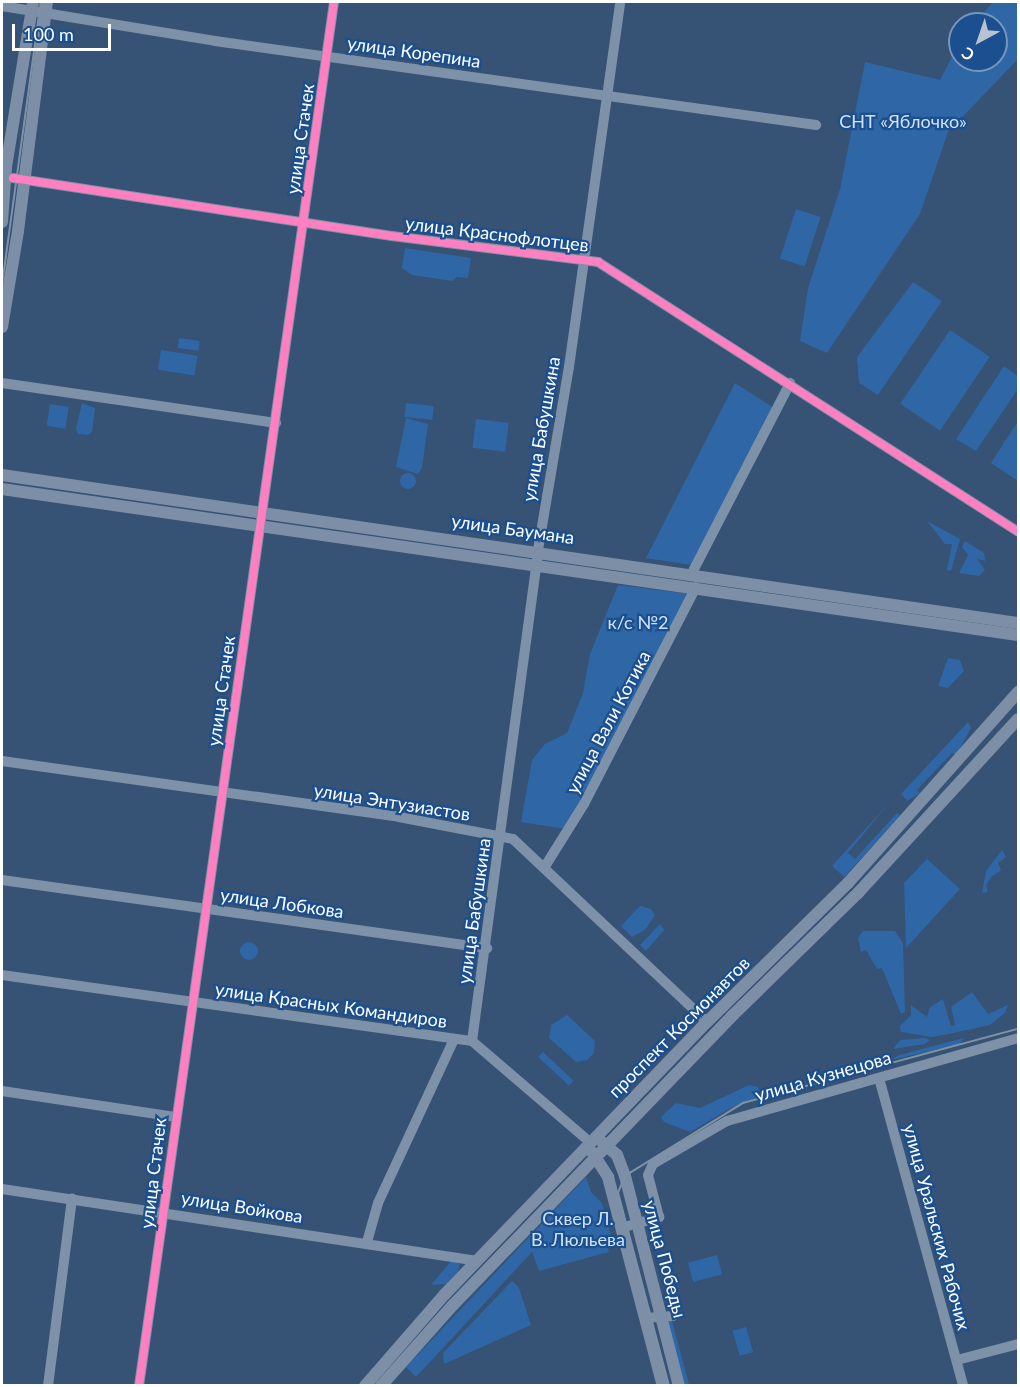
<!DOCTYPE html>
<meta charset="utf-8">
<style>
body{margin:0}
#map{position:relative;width:1020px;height:1387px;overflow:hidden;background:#365274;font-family:Lato,sans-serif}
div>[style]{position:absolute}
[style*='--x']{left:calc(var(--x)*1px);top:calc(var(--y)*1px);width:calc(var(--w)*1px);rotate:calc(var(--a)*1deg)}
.green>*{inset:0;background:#2f66a5;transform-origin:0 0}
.round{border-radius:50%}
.minor>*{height:10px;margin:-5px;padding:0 5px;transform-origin:5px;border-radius:5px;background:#7d92a8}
.major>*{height:12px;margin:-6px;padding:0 6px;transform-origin:6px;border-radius:6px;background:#7d8ea7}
.tram>*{height:1.5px;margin:-0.75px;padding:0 0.75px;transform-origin:0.75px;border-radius:0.75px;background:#7e92a7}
.cycleway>*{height:8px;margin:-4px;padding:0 4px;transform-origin:4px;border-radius:4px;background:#ff80c0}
span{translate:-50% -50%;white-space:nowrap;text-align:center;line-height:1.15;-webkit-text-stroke:4.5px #1b4f8f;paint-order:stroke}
.street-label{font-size:18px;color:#fff}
.park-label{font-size:18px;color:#cfe3fa}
.frame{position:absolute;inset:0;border:3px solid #fff;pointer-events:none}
.north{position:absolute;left:948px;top:12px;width:60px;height:60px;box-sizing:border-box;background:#1b4f8f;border:2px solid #7695bc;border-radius:50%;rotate:220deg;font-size:16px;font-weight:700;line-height:24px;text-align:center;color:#fff}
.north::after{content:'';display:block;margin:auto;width:21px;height:27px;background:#b9c2ce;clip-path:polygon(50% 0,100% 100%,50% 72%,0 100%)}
.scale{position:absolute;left:12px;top:24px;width:99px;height:27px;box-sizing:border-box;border:3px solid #fff;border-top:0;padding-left:8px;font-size:18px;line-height:21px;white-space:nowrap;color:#fff;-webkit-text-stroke:4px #1b4f8f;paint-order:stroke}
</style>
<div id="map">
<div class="green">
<div style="clip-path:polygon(993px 2px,1018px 2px,1018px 59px,948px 132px,920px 214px,827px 353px,800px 341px,808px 288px,840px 189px,865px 62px,940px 80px,960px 41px,960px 60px,996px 60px,996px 24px,974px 24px)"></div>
<div style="left:796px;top:209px;width:26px;height:52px;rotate:18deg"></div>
<div style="clip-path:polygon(405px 248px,471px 258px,468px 278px,457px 277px,452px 281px,412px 275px,402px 268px)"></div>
<div style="clip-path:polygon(913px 282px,942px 301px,878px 395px,859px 383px,857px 357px)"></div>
<div style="left:950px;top:330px;width:48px;height:89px;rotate:34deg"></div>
<div style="left:179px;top:338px;width:21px;height:10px;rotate:8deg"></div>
<div style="left:161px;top:350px;width:37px;height:20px;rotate:9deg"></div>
<div style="clip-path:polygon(1004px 366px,1018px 376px,1018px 389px,976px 451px,956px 439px)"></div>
<div style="clip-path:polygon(735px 383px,774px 408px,691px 565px,646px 558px)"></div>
<div style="clip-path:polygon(82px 403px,95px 408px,92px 432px,88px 435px,78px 434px,76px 429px)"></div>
<div style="left:406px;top:403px;width:28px;height:14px;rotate:6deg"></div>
<div style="left:50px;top:404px;width:19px;height:22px;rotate:9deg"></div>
<div style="clip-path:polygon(406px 418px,428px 424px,422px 468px,418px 474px,396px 467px)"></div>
<div style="left:476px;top:419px;width:33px;height:29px;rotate:7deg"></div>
<div style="clip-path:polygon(1018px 421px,1018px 481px,991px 463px)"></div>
<div class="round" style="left:400px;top:473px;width:16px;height:16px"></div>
<div style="clip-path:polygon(927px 521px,960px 539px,951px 571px,947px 570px,952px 544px,945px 544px)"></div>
<div style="clip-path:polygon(965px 541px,984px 553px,985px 561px,977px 559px,985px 570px,979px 576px,959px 573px,968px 555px,962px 547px)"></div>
<div style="clip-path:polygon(618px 585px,689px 594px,566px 829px,521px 822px,532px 760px,545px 744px,567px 733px,583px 693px,590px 654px)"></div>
<div style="clip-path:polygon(948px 658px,960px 660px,964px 671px,948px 688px,938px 686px)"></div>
<div style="clip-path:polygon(968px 722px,971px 728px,956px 755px,952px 753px,917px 790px,920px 793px,907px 801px,901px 794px)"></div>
<div style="clip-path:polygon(889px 803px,848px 853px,855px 859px,897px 813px,900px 816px,844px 877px,832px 866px)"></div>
<div style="clip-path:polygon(1002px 850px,1006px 857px,998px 863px,1001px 870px,991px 877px,986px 886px,988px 892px,982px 893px,986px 871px)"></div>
<div style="clip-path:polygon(927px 859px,960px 889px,906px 948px,904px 883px)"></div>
<div style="clip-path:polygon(640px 906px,651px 909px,655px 915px,645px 930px,632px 937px,621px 926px)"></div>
<div style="clip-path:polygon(660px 924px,664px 930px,646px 951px,640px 945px)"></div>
<div style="clip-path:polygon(863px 931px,895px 931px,903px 943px,905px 1012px,901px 1014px,882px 968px,877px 969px,866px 950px,861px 952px,858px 938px)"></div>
<div class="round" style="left:240px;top:942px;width:18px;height:18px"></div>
<div style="clip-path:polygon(972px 992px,988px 1014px,1008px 1005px,1005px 1013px,990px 1025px,949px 1034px,931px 1037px,901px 1032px,900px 1026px,911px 1015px,911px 1005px,927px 1017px,930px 1007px,943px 999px,951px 1026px,955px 1025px,951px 1007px)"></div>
<div style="clip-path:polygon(567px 1015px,595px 1041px,594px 1053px,587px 1060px,576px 1062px,549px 1038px,551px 1025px)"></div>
<div style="clip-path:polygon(925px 1038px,930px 1040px,925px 1044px,893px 1049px,900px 1040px)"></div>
<div style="clip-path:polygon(964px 1038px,959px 1045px,891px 1060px,899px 1055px)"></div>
<div style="left:543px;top:1052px;width:42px;height:7px;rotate:43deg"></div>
<div style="clip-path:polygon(749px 1085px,758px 1087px,760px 1098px,729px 1109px,690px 1132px,664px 1122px,661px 1117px,676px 1103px,700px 1108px)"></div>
<div style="clip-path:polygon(586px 1177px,591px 1192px,602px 1203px,612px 1239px,606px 1241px,609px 1252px,539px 1271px,532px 1252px,416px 1377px,406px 1367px)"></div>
<div style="left:717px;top:1255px;width:20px;height:30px;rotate:75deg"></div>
<div style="clip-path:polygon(452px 1260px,460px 1264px,458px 1271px,446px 1284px,431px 1285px)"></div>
<div style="clip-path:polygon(512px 1281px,519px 1288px,531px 1325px,444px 1364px,443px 1353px)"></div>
<div style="left:672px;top:1321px;width:66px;height:8px;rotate:75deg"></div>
<div style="left:746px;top:1327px;width:26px;height:14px;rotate:74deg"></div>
</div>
<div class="minor">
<div style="--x:2;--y:6;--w:216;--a:9.3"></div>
<div style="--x:215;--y:41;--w:607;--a:7.96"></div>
<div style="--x:13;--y:178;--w:383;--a:8.7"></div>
<div style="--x:392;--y:236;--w:208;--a:7.2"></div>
<div style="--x:598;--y:262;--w:499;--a:32.7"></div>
<div style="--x:2;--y:383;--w:277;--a:8.3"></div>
<div style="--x:692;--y:573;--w:214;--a:-62.7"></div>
<div style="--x:2;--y:761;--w:401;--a:8"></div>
<div style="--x:399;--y:817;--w:116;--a:10.9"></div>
<div style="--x:513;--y:839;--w:267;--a:43.3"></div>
<div style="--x:544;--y:868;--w:75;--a:-58"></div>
<div style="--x:584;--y:804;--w:244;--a:-62.7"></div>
<div style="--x:2;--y:880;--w:490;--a:8"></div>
<div style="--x:2;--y:975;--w:475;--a:8"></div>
<div style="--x:472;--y:1041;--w:149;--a:40.6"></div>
<div style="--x:472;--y:1041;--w:495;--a:-82.3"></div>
<div style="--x:538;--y:550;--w:186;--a:-80.4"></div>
<div style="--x:569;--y:367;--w:369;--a:-82"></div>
<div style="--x:879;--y:1078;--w:319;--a:74.7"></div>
<div style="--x:2;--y:1091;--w:175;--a:8.5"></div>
<div style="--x:2;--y:1189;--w:479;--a:8.6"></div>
<div style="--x:621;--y:1228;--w:40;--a:-16"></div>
<div style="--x:659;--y:1217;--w:43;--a:-104.7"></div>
<div style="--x:648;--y:1175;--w:12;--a:-66"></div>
<div style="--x:653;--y:1164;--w:86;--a:-30.2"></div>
<div style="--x:727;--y:1121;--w:303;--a:-15.9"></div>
<div style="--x:367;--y:1242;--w:41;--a:-74.2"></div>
<div style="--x:378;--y:1203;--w:181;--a:-65.1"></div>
<div style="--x:645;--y:1318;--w:28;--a:-4"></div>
<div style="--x:957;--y:1360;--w:63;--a:-14.7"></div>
<div style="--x:48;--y:1386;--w:189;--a:-82.7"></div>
<div style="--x:139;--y:1386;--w:1398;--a:-81.98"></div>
</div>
<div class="major">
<div style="--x:2;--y:222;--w:55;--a:-85.8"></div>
<div style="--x:6;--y:167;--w:167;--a:-80.7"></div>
<div style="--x:2;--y:327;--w:97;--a:-80.5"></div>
<div style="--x:18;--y:231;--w:231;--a:-82.8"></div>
<div style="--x:2;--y:475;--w:1027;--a:8.29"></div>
<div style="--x:2;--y:489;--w:1026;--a:8.18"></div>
<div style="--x:602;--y:1142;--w:20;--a:41"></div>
<div style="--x:617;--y:1155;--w:22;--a:69"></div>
<div style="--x:625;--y:1176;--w:217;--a:75.6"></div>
<div style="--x:592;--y:1152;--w:30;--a:57"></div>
<div style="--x:608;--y:1177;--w:216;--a:75.3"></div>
<div style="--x:365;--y:1386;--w:122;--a:-49"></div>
<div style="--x:445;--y:1294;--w:378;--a:-46.1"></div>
<div style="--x:707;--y:1022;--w:198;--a:-44.6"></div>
<div style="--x:848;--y:883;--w:256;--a:-48.3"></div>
<div style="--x:381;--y:1386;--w:108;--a:-48.4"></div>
<div style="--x:453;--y:1305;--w:402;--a:-46"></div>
<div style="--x:732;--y:1016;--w:176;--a:-44.3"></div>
<div style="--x:858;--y:893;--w:236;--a:-47.4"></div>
</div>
<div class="tram">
<div style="--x:2;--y:285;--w:286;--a:-82.2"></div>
<div style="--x:669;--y:1386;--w:200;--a:-104.8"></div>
<div style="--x:618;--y:1193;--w:18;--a:-68"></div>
<div style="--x:625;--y:1176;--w:139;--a:-31.7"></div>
<div style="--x:743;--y:1103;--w:285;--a:-15.1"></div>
</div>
<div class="cycleway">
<div style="--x:13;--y:178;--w:383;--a:8.7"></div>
<div style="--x:392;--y:236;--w:208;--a:7.2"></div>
<div style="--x:598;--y:262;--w:499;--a:32.7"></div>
<div style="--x:139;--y:1386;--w:1398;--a:-81.98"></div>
</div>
<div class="street-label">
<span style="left:414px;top:52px;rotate:8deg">улица Корепина</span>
<span style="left:300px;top:139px;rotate:-82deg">улица Стачек</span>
<span style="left:497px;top:234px;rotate:7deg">улица Краснофлотцев</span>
<span style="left:541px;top:429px;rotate:-80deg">улица Бабушкина</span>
<span style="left:513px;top:529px;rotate:8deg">улица Баумана</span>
<span style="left:221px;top:691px;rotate:-82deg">улица Стачек</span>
<span style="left:608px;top:722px;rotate:-62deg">улица Вали Котика</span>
<span style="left:392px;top:802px;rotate:9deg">улица Энтузиастов</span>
<span style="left:282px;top:903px;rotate:8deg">улица Лобкова</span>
<span style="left:474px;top:911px;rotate:-82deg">улица Бабушкина</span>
<span style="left:331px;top:1005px;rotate:8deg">улица Красных Командиров</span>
<span style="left:679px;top:1027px;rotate:-45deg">проспект Космонавтов</span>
<span style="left:823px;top:1076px;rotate:-16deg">улица Кузнецова</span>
<span style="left:153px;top:1173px;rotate:-83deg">улица Стачек</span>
<span style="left:242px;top:1207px;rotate:9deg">улица Войкова</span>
<span style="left:937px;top:1227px;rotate:75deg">улица Уральских Рабочих</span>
<span style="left:665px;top:1259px;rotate:75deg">улица Победы</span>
</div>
<div class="park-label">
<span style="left:903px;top:121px">СНТ «Яблочко»</span>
<span style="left:638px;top:622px">к/с №2</span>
<span style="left:578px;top:1229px">Сквер Л.<br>В. Люльева</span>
</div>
<div class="frame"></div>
<div class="north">С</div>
<div class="scale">100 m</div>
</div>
